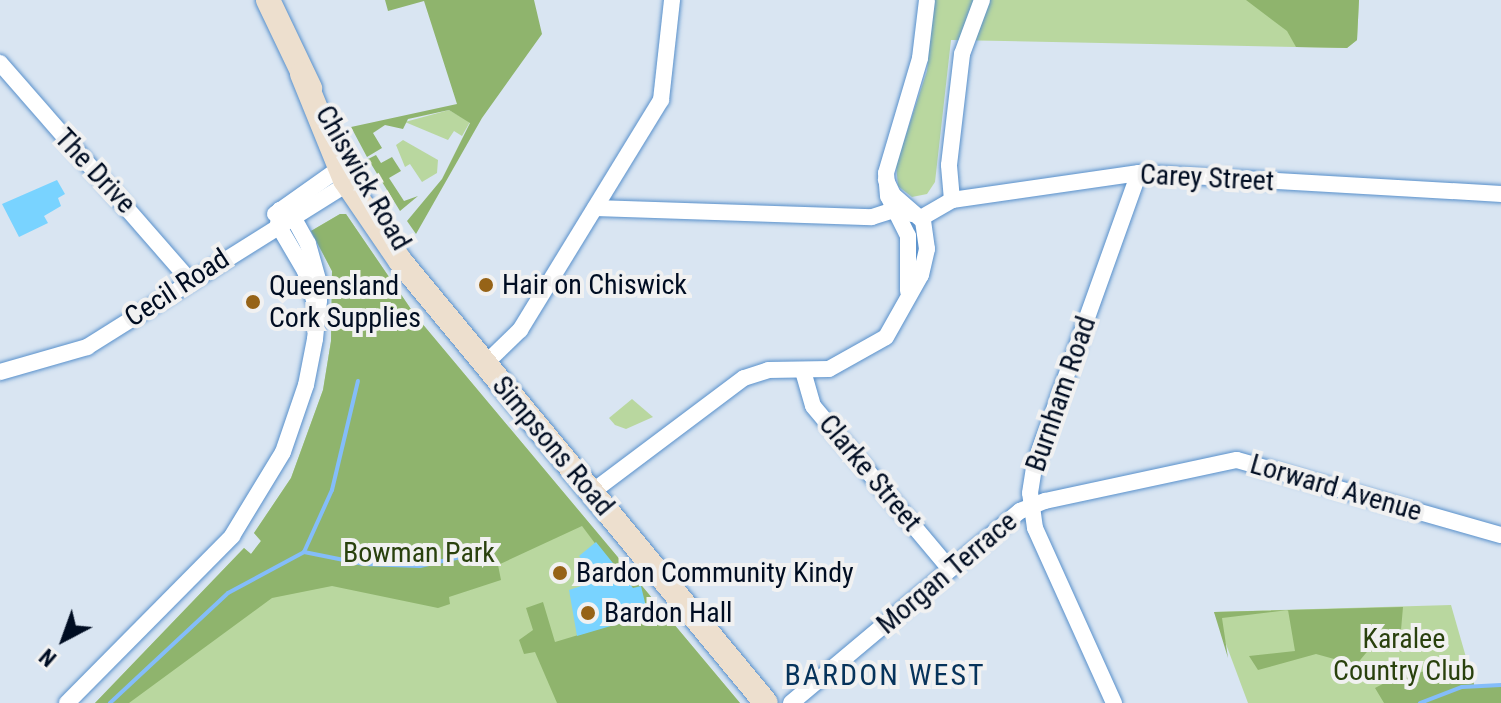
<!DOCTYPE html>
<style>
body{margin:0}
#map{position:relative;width:1501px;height:703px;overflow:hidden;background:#d9e5f2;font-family:"Roboto Condensed",sans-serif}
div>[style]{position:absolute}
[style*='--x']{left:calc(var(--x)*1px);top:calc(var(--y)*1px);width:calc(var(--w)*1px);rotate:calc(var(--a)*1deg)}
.green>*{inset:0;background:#b9d79f}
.forest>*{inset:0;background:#8fb46d}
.stream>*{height:4px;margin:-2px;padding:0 2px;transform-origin:2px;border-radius:2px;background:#84bdfa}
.building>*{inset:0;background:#79d3ff}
.roads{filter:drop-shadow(0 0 2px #5890cb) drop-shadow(0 0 2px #5890cb)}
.street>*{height:16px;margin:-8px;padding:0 8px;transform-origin:8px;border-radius:8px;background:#fff}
.secondary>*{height:24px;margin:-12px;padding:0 12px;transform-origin:12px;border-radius:12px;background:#eddfce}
.dots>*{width:22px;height:22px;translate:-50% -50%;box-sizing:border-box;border:4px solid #f1f1f1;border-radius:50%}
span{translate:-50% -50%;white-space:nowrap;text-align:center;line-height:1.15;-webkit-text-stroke:8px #f1f1f1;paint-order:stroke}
.street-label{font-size:28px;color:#000d22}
.poi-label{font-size:28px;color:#000d22}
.left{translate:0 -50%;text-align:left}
.park-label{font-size:28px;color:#29410d}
.neighbourhood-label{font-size:30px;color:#06335b;letter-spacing:2px}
.north{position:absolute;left:24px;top:599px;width:80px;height:80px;-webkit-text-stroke:6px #f1f1f1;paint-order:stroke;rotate:221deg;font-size:22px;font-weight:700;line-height:32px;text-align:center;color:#000d22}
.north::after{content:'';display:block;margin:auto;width:28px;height:36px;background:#000d22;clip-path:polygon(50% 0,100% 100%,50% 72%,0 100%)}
</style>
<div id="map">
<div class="green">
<div style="clip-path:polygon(934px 0,1359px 0,1357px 40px,1347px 48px,951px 40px,935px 182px,927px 194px,912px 197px,898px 186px,896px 165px,927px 71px)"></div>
<div style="clip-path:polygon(449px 110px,470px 122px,462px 136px,454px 131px,448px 140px,405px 122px)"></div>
<div style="clip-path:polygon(403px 140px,438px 160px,437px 173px,422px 182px,410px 164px,405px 167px,396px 145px)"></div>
<div style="clip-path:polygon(340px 214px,346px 214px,415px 315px,740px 703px,95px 703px,244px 548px,251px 554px,261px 541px,254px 533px,291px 478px,323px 390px,331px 341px,332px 271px,311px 231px)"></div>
<div style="clip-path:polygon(632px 399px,653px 417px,626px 429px,615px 425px,609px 418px)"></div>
<div style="clip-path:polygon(1451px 605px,1474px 685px,1420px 703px,1248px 703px,1214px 612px)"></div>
</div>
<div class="forest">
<div style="clip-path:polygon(385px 0,534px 0,542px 34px,482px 118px,416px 234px,407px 221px,442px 179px,470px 123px,449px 110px,408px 119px,403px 129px,385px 125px,373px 133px,382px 148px,367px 157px,351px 127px,457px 104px,424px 1px,388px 11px)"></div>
<div style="clip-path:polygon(1246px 0,1359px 0,1357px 40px,1347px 48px,1296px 47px,1287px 31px)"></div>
<div style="clip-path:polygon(376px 155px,381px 163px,392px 157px,401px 171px,389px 178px,404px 201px,418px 196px,400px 211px,368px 159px)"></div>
<div style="clip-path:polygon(340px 214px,346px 214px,415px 315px,740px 703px,557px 703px,535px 652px,524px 654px,519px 640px,533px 630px,526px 608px,543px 602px,555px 642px,648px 614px,582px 526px,498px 565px,501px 580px,449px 597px,450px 604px,438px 608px,332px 586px,272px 598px,129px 703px,95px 703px,244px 548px,251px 554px,261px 541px,254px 533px,291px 478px,323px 390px,331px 341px,332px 271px,311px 231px)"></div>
<div style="clip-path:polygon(1403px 607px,1401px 630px,1370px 628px,1371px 647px,1356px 665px,1316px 654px,1258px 670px,1249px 656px,1295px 651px,1288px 610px,1222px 618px,1228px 658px,1214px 612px)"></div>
<div style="clip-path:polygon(1470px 662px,1474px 685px,1501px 685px,1501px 703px,1384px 703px,1375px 688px,1396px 677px)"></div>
</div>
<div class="stream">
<div style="--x:304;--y:552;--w:61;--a:11.3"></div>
<div style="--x:364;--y:564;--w:56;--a:2"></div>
<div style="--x:420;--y:566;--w:65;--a:-12.5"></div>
<div style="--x:110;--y:703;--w:161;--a:-43"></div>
<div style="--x:228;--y:593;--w:86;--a:-28.3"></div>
<div style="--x:304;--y:552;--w:68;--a:-65.7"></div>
<div style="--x:332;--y:490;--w:112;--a:-76.6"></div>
<div style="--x:1420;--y:703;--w:45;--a:-20.9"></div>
<div style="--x:1462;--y:687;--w:39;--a:-3"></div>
</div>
<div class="building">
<div style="clip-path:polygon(57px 180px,65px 194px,58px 198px,61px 206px,44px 216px,48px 223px,19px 237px,2px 204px)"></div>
<div style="clip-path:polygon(596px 542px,633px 588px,641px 586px,648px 615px,577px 636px,569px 590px,600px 580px,579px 556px)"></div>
</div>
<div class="roads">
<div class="street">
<div style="--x:0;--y:63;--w:288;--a:48.9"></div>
<div style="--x:952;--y:200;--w:35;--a:-95"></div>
<div style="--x:949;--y:165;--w:112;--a:-83.3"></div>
<div style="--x:962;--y:54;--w:58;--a:-69.7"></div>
<div style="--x:595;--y:208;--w:277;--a:1.9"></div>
<div style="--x:872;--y:217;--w:25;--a:-18"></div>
<div style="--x:896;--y:209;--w:16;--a:18"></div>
<div style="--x:275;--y:214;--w:80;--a:-35.3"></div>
<div style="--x:921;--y:218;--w:36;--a:-30"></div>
<div style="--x:952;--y:200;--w:189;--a:-8.2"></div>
<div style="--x:1139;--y:173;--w:363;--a:3.3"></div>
<div style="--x:908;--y:291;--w:55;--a:-90"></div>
<div style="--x:908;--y:236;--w:45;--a:-116.6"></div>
<div style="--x:888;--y:196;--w:23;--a:-95"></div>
<div style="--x:886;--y:173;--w:120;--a:-73.5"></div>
<div style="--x:920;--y:58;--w:58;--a:-83.1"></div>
<div style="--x:485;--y:364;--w:49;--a:-44.2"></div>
<div style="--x:520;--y:330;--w:270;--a:-58.5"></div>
<div style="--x:661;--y:100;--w:101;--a:-83.7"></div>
<div style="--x:803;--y:371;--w:36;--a:74"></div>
<div style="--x:813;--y:406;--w:213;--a:50"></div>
<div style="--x:0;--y:372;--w:91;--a:-16"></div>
<div style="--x:87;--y:347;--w:307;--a:-32.1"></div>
<div style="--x:592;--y:492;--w:190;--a:-36.9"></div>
<div style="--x:744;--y:378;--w:25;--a:-18"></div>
<div style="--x:768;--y:370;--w:61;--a:-0.9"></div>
<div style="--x:829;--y:369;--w:65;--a:-29.3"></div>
<div style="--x:886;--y:337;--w:71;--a:-60.6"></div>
<div style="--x:921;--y:275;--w:27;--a:-77"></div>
<div style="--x:927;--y:249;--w:28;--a:-98"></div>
<div style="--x:923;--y:221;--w:40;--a:-139"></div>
<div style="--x:893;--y:195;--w:17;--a:-115"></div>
<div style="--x:67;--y:703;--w:235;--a:-45.3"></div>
<div style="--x:232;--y:536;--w:98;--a:-58.7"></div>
<div style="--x:283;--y:452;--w:71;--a:-71.1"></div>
<div style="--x:306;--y:385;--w:47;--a:-78.9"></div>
<div style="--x:315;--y:339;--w:39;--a:-84"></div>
<div style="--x:319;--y:300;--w:17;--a:-90"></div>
<div style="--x:319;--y:283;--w:41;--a:-105.8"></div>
<div style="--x:308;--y:244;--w:31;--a:-119"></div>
<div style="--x:293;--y:217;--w:15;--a:-152"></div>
<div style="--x:280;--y:210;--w:15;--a:98"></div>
<div style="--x:278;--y:225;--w:53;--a:59.6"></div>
<div style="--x:305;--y:271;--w:41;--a:72.9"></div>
<div style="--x:791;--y:703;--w:299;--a:-40"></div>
<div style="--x:1020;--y:511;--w:27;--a:-22"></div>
<div style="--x:1045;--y:501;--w:196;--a:-12.1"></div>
<div style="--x:1237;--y:460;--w:274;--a:15.9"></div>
<div style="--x:1114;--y:703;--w:192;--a:-114.3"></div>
<div style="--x:1035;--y:528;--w:35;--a:-98"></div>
<div style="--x:1030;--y:493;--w:30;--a:-81"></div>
<div style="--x:1035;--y:463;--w:308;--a:-70.3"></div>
</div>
<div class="secondary">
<div style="--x:268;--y:0;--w:98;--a:64.5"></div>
<div style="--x:302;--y:74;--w:114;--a:67.9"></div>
<div style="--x:345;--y:180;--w:99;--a:55.7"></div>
<div style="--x:401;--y:262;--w:572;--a:50.39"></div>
</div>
</div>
<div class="dots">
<div style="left:486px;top:285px;background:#966317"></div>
<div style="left:253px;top:302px;background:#966317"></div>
<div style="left:560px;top:573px;background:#966317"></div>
<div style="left:588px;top:613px;background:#966317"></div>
</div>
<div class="street-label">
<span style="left:95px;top:171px;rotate:47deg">The Drive</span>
<span style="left:363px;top:178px;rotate:60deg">Chiswick Road</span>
<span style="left:1207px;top:178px;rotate:3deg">Carey Street</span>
<span style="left:177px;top:288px;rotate:-33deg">Cecil Road</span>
<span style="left:1061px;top:394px;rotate:-71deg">Burnham Road</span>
<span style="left:553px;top:446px;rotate:50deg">Simpsons Road</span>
<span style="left:870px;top:473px;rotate:50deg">Clarke Street</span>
<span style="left:1336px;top:488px;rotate:16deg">Lorward Avenue</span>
<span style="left:947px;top:573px;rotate:-40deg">Morgan Terrace</span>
</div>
<div class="poi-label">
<span class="left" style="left:502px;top:285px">Hair on Chiswick</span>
<span class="left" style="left:269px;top:302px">Queensland<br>Cork Supplies</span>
<span class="left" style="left:576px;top:573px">Bardon Community Kindy</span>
<span class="left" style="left:604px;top:613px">Bardon Hall</span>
</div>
<div class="park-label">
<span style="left:419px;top:553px">Bowman Park</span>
<span style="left:1404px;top:655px">Karalee<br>Country Club</span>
</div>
<div class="neighbourhood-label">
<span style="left:885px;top:675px">BARDON WEST</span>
</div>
<div class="north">N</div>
</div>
